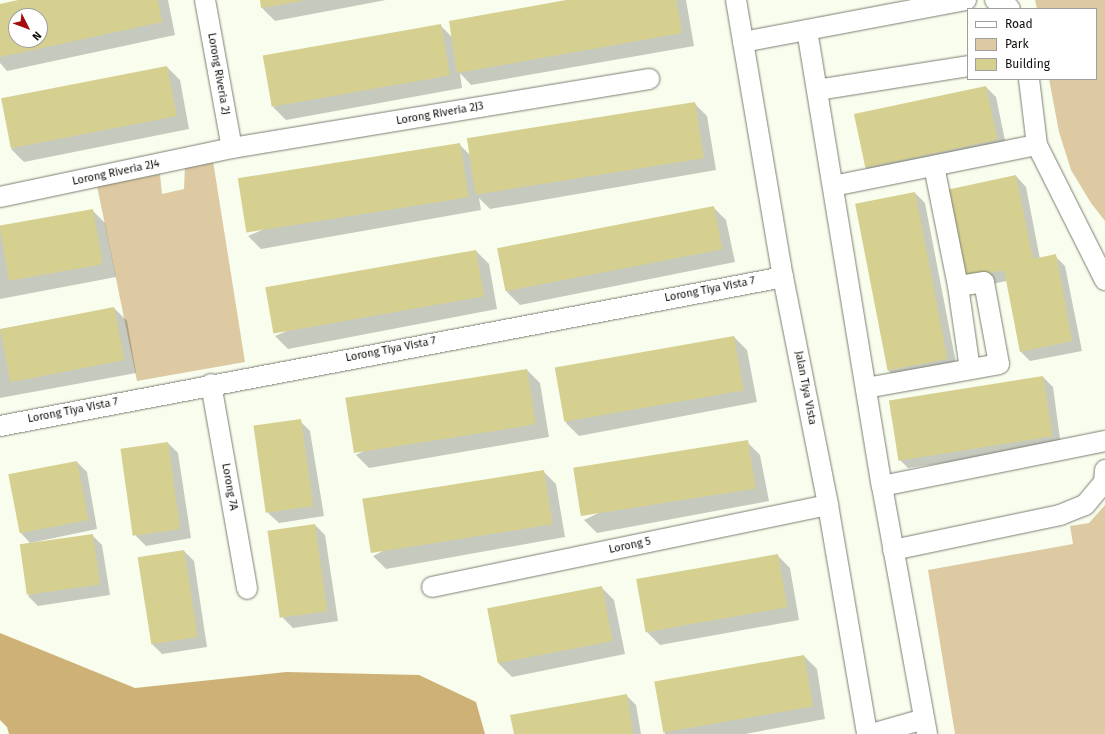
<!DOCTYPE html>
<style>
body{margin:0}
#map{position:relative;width:1105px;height:734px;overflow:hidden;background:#f8fdee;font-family:"Fira Sans",sans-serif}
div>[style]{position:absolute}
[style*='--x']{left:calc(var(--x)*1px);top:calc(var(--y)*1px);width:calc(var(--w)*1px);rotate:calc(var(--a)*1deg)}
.green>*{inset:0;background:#ddcaa3}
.forest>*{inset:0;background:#cdb176}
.shadow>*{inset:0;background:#0003}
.building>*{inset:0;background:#d6d090;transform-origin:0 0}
.roads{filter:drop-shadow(0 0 1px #7b7f72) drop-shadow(0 0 1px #7b7f72)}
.minor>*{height:20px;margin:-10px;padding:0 10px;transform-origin:10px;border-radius:10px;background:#fff}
span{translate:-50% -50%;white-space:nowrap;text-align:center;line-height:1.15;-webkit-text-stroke:3px #fff;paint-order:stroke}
.street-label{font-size:11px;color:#0f100b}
.legend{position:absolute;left:967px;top:8px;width:130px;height:72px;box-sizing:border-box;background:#fff;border:1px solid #9f9f9d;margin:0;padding:5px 7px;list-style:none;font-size:12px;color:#0f100b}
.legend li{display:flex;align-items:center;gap:8px;height:20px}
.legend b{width:20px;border:1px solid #9f9f9d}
.north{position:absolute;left:8px;top:8px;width:40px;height:40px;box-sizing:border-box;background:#fff;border:1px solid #9f9f9d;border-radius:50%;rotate:132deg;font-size:11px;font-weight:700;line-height:16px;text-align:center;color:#0f100b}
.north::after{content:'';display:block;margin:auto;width:14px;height:18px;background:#a40c0f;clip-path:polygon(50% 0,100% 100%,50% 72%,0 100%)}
</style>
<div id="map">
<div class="green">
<div style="clip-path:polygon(1035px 0,1105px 0,1105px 221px,1091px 203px,1071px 170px,1059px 132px,1049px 79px,1096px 79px,1096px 9px,1037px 9px)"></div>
<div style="clip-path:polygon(213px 161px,245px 362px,137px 381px,97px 186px,160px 174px,162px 194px,184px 189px,185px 166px)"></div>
<div style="clip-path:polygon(1105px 505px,1105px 734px,955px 734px,928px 570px,1073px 544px,1070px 526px,1089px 523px)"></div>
</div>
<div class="forest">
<div style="clip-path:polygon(0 633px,135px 688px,286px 672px,419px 675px,476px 702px,485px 734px,9px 734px,7px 727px,0 720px)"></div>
</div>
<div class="shadow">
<div style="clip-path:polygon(evenodd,23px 0,168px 0,175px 35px,7px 71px,0 63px,0 5px,23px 0,16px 16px,40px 16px,40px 40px,16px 40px,16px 16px)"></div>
<div style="clip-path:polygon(261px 0,386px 0,275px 21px,262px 8px)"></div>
<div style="clip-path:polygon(572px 0,686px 0,694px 46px,471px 85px,460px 73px,462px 88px,286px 120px,273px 107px,440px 25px,452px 37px)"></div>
<div style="clip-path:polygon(167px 67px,180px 80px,189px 129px,24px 162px,11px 149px)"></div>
<div style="clip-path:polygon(986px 87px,996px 97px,1007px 150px,876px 178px,866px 168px)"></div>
<div style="clip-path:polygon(694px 103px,707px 116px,716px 170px,490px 209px,479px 198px,481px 210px,261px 249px,248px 236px,459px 144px,470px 155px)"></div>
<div style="clip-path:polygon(1016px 176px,1026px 187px,1040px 259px,1055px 256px,1065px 266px,1082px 351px,1030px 361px,1020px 351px,1007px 281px,975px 287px)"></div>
<div style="clip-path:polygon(915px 193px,925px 203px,957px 368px,898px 380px,888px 370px)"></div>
<div style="clip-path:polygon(713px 207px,726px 220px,735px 262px,520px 305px,507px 292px,498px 250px)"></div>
<div style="clip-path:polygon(92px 210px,105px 223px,116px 277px,0 299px,0 228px)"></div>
<div style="clip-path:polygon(476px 251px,489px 264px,497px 309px,288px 349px,275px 336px)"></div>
<div style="clip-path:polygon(114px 308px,127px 321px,136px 373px,0 398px,0 329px)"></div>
<div style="clip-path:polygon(734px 337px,747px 350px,757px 402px,579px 436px,566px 423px,556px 370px)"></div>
<div style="clip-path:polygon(527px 370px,540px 383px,549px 437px,369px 468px,356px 455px)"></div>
<div style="clip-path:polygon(1043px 377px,1053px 387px,1061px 446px,908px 468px,898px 458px)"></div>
<div style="clip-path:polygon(300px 421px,310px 431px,324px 516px,279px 523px,268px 513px)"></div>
<div style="clip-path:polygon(747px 442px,760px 455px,769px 501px,597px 533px,584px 520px)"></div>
<div style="clip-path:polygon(168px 443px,178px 453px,191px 538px,146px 546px,136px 536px)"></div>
<div style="clip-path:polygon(77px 462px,87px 472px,97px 529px,30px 543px,20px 532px)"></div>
<div style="clip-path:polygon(543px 471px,556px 484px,565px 537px,386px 569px,373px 556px)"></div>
<div style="clip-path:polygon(315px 525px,325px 535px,338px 621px,293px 628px,283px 618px)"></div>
<div style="clip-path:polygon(92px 535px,102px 545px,110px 595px,38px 606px,28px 596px)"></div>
<div style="clip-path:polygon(184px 551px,194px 561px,207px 647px,162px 654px,152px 644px)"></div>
<div style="clip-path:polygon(777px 555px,790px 568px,799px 620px,660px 645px,647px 632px)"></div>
<div style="clip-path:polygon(601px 587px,614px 600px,625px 654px,512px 677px,499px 664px,489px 610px)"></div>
<div style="clip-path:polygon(804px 656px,817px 669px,825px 719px,745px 734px,665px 734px,656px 684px)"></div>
<div style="clip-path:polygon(626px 695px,636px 705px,641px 734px,515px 734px)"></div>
</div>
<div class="building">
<div style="clip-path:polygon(evenodd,18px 0,158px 0,162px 22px,0 57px,0 4px,18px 0,16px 16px,40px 16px,40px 40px,16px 40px,16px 16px)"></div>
<div style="clip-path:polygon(260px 0,302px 0,302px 1px,261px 8px)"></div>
<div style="clip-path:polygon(566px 0,676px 0,682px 33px,457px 73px,449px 21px)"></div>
<div style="left:441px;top:24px;width:52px;height:181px;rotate:80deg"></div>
<div style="left:167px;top:66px;width:51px;height:169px;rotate:79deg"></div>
<div style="left:986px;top:86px;width:55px;height:135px;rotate:78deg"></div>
<div style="left:695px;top:102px;width:57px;height:231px;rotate:81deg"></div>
<div style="left:460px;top:143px;width:55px;height:225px;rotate:81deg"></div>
<div style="clip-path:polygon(1016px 175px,1033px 259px,1056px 254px,1072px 341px,1020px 352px,1004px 270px,964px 278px,946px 190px)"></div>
<div style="left:915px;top:192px;width:170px;height:61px;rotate:79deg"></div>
<div style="left:714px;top:206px;width:44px;height:221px;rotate:79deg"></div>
<div style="left:93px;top:209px;width:56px;height:95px;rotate:80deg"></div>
<div style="left:476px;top:250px;width:47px;height:214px;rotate:80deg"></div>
<div style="left:114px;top:307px;width:54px;height:116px;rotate:79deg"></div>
<div style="left:734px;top:336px;width:55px;height:182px;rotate:80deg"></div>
<div style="left:527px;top:369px;width:56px;height:184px;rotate:81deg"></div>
<div style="left:1043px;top:376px;width:61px;height:156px;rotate:81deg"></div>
<div style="left:301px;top:419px;width:88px;height:48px;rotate:82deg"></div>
<div style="left:748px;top:440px;width:49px;height:177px;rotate:81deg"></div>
<div style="left:168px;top:442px;width:88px;height:48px;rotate:82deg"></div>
<div style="left:77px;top:461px;width:60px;height:70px;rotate:79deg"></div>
<div style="left:544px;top:470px;width:55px;height:184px;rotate:81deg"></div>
<div style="left:315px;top:524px;width:88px;height:48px;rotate:82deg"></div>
<div style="left:93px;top:534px;width:51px;height:74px;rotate:82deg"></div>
<div style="left:184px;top:550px;width:88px;height:47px;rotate:81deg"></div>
<div style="left:778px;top:554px;width:54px;height:144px;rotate:80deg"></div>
<div style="left:602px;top:586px;width:56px;height:117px;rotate:79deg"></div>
<div style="left:804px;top:655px;width:52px;height:152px;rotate:80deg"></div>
<div style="clip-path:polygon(627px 694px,633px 734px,514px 734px,510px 715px)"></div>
</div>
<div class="roads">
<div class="minor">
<div style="--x:205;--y:0;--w:150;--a:79.7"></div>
<div style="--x:736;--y:0;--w:281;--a:80.4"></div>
<div style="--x:783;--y:277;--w:232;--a:78.8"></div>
<div style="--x:828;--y:505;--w:232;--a:80.3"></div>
<div style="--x:995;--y:0;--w:7;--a:8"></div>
<div style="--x:1002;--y:1;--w:11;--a:45"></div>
<div style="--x:807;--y:30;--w:462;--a:80.7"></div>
<div style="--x:882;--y:486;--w:252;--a:79.7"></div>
<div style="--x:743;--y:42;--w:227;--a:-10.7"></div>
<div style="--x:1029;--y:79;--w:66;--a:83.1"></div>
<div style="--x:1037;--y:145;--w:151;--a:63.3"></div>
<div style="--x:817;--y:90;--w:153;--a:-9"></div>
<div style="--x:934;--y:166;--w:122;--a:78.7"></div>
<div style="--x:958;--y:286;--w:84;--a:81.8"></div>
<div style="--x:833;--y:186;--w:208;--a:-11.4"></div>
<div style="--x:0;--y:197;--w:237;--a:-11.9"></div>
<div style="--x:232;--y:148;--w:423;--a:-9.4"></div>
<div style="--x:211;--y:384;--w:208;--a:80"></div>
<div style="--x:866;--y:388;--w:135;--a:-10.2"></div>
<div style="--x:999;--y:364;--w:83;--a:-100.4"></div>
<div style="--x:984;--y:282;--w:26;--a:171"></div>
<div style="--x:0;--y:426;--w:797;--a:-10.77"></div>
<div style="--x:882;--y:486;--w:227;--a:-11.4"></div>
<div style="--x:893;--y:550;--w:171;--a:-11.8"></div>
<div style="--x:1060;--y:515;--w:27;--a:-22"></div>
<div style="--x:1085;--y:505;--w:30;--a:-50"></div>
<div style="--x:1104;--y:482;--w:12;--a:-85"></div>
<div style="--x:432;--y:587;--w:404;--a:-11.7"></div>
<div style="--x:871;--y:734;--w:55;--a:-15.8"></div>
</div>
</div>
<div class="street-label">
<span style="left:218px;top:74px;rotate:80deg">Lorong Riveria 2J</span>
<span style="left:440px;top:114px;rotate:-10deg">Lorong Riveria 2J3</span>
<span style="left:116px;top:173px;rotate:-12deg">Lorong Riveria 2J4</span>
<span style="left:710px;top:290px;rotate:-11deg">Lorong Tiya Vista 7</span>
<span style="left:391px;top:350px;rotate:-11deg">Lorong Tiya Vista 7</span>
<span style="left:805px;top:388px;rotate:79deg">Jalan Tiya Vista</span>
<span style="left:73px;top:411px;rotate:-11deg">Lorong Tiya Vista 7</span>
<span style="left:229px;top:487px;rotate:80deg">Lorong 7A</span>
<span style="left:630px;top:546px;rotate:-12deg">Lorong 5</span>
</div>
<ul class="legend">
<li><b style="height:5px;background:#fff"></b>Road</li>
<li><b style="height:11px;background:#ddcaa3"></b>Park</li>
<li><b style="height:11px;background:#d6d090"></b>Building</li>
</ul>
<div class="north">N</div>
</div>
